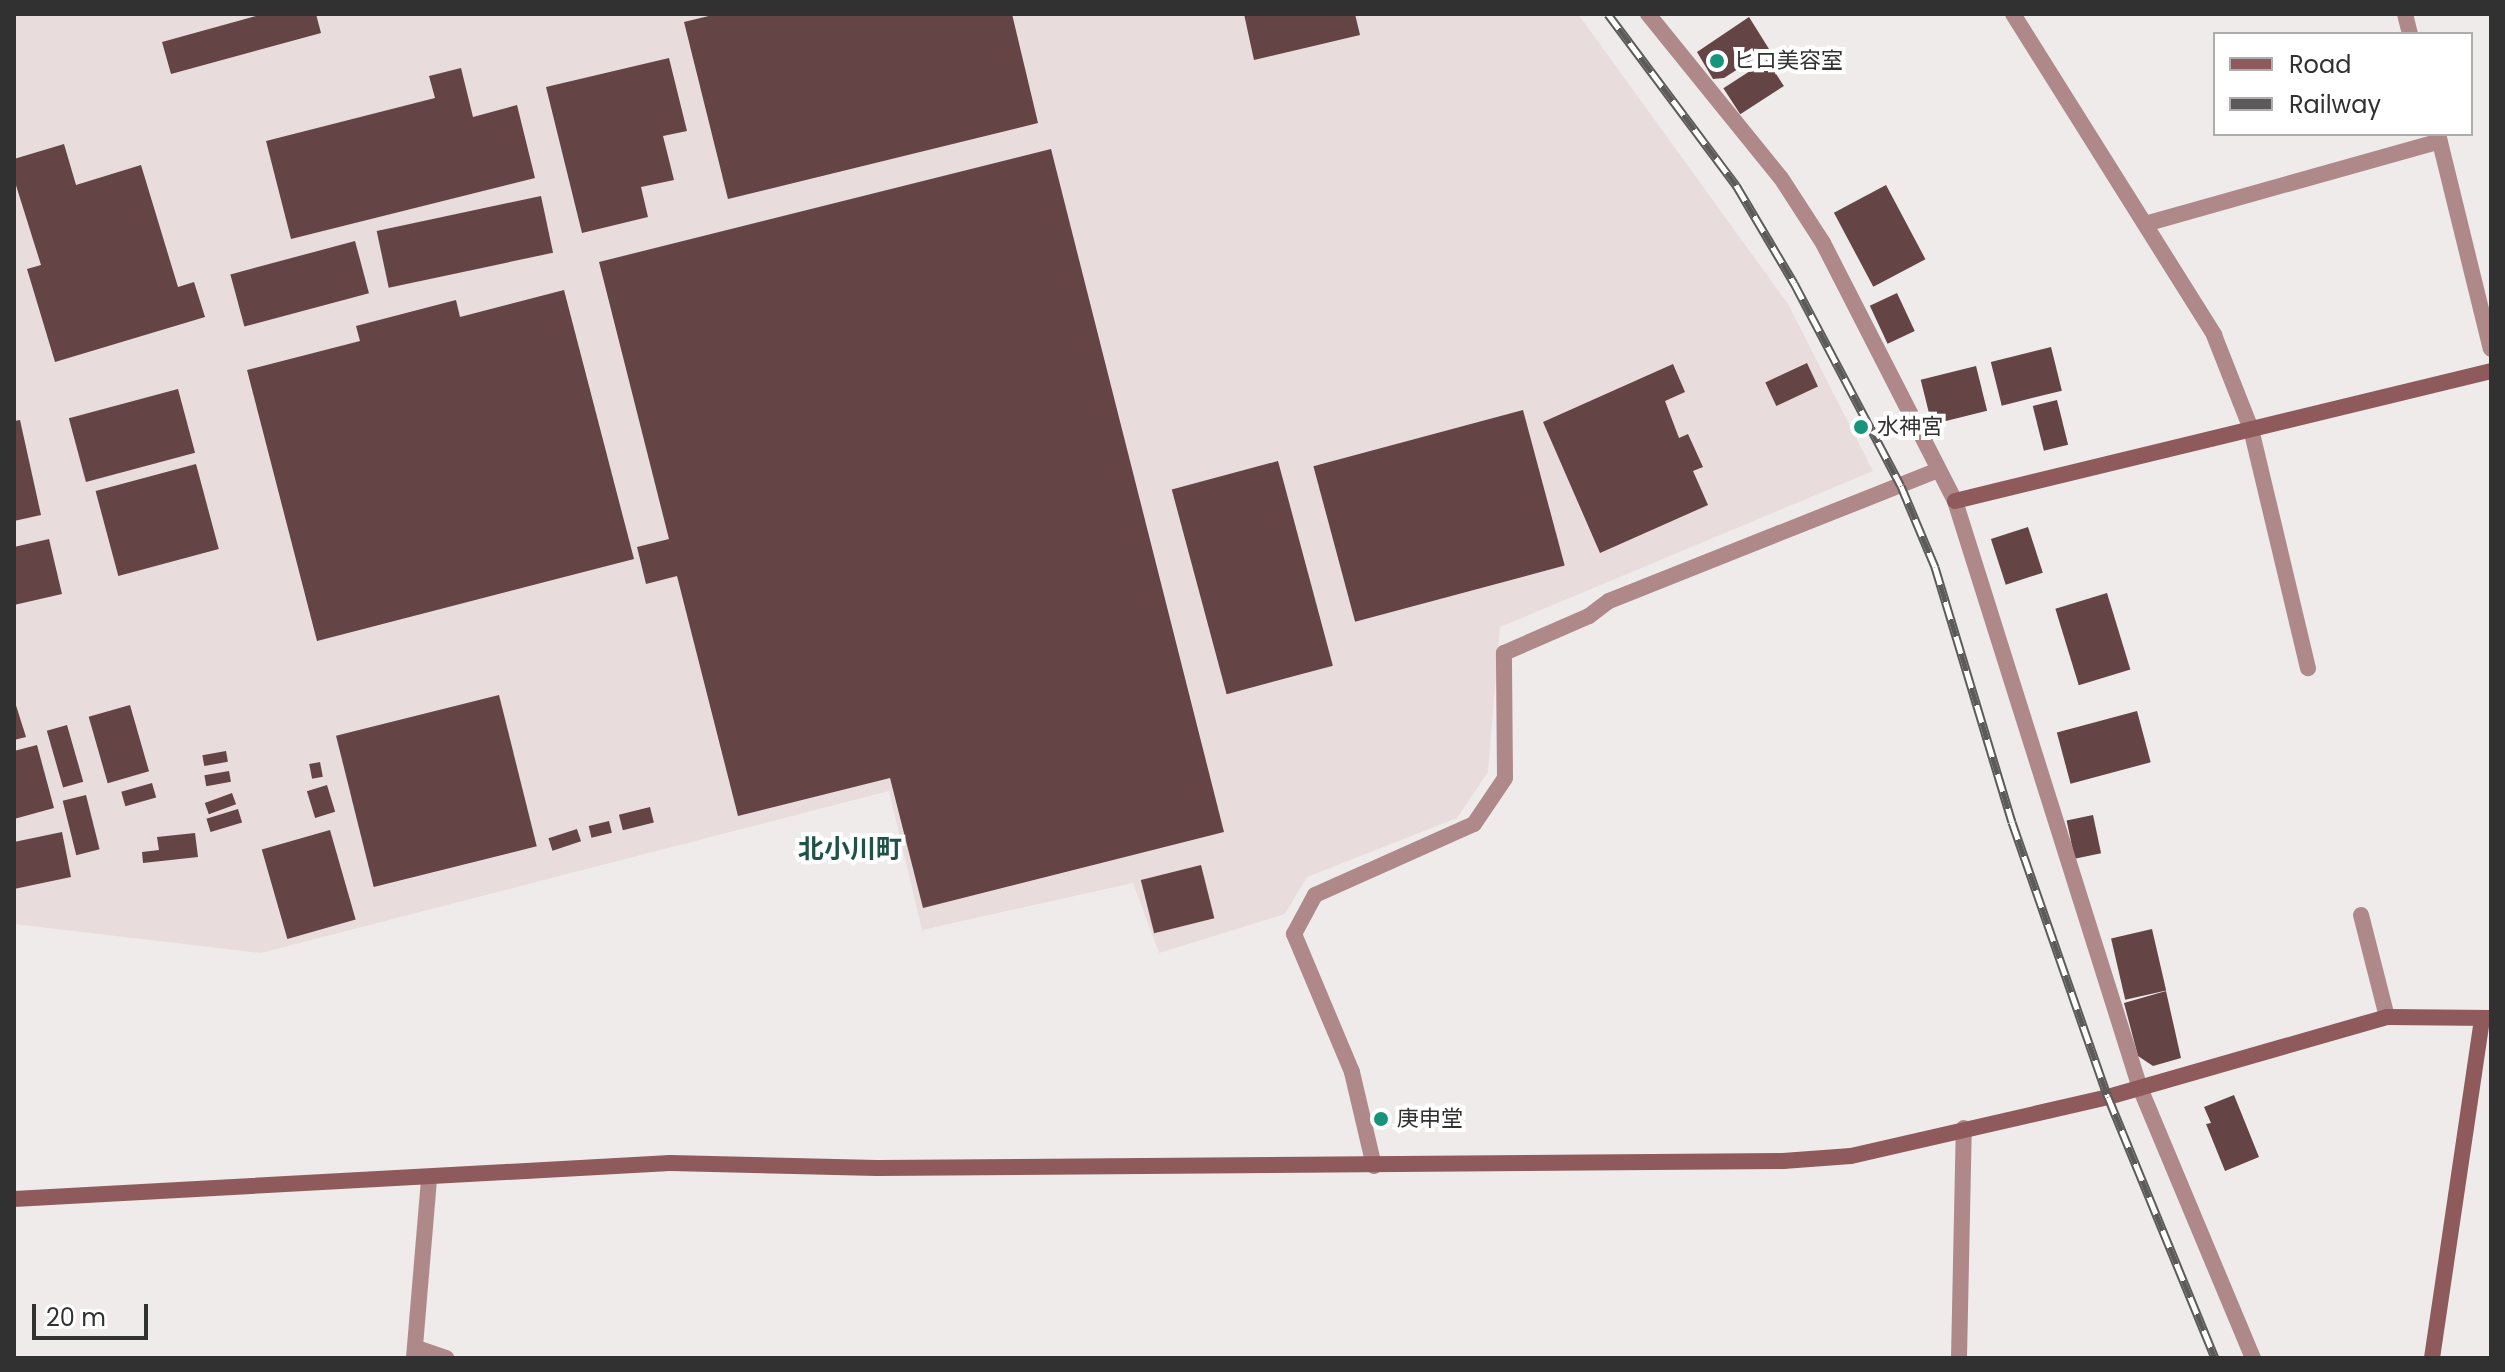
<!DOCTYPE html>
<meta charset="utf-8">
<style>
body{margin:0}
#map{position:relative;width:2505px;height:1372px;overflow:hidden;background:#efebeb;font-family:Poppins,"Noto Sans JP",sans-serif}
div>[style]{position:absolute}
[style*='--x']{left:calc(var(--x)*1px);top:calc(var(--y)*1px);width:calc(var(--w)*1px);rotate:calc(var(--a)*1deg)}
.built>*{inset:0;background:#e9dcdc}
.building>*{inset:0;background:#644445;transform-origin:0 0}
.lane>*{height:16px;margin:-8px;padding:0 8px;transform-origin:8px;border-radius:8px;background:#af898a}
.street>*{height:16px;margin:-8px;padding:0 8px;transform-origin:8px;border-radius:8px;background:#af898a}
.secondary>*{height:16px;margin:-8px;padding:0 8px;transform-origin:8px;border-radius:8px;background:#8f5a5b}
.rail>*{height:9px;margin-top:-4.5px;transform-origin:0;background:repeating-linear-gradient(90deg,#fff 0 18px,#5c5a5a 0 36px);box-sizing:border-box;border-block:2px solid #5c5a5a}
.dots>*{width:22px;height:22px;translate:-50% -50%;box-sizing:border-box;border:4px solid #fff;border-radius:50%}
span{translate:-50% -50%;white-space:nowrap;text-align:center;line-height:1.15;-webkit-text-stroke:8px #fff;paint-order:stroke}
.poi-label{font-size:22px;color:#323131}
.left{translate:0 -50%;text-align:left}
.quarter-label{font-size:26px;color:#1e5346;font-weight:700}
.frame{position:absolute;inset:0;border:16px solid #323131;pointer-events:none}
.legend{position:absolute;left:2213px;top:32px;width:260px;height:104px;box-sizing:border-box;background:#fff;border:2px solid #adadad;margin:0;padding:10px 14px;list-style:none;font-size:24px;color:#323131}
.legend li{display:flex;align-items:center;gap:16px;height:40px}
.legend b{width:40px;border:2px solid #adadad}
.scale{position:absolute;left:32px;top:1304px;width:116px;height:36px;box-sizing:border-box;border:4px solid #323131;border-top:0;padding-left:10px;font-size:24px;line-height:28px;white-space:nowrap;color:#323131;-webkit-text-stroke:6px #fff;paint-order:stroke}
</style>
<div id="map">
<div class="built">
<div style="clip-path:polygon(14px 14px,1578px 14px,1788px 304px,1873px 471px,1500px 627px,1488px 772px,1457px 818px,1307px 877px,1285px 914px,1159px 953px,1133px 883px,922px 930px,889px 791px,261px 953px,14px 924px)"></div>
</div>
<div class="building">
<div style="clip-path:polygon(263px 14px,316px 14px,321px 33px,171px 74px,162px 42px)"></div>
<div style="clip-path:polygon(717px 14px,1012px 14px,1038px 123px,728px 199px,684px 22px)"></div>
<div style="clip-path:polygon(1244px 14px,1355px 14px,1360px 35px,1254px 60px)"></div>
<div style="clip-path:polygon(1749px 17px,1769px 49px,1724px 78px,1713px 79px,1697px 52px)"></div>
<div style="clip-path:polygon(669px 58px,687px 131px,663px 136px,674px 180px,641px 187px,648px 217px,582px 233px,546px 87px)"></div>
<div style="left:1767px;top:60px;width:31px;height:52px;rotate:57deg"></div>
<div style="clip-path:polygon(461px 68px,473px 117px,517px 105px,535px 178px,291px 239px,266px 141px,435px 98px,429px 76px)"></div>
<div style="clip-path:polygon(64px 144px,76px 185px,141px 165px,178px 287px,194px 282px,205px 317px,55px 362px,27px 269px,41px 265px,14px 179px,14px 159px)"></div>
<div style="clip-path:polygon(1051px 149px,1224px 832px,923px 908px,890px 778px,738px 816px,677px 576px,646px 584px,637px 547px,669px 539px,599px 262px)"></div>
<div style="left:1886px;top:185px;width:84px;height:59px;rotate:62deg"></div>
<div style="left:541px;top:196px;width:58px;height:168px;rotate:78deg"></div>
<div style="left:355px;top:241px;width:54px;height:129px;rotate:75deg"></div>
<div style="clip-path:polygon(564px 290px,634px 559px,317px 641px,247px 370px,360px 341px,356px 326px,456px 300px,460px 317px)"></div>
<div style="left:1897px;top:293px;width:42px;height:30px;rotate:65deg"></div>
<div style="left:2051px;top:347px;width:45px;height:62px;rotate:76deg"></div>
<div style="left:1807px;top:363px;width:26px;height:46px;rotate:65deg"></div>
<div style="clip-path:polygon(1673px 364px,1685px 392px,1665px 401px,1679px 438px,1688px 434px,1703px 467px,1693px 471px,1708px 505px,1600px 553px,1543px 422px)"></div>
<div style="left:1976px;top:366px;width:46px;height:57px;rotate:76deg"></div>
<div style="left:178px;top:389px;width:66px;height:113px;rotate:75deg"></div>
<div style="left:2057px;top:400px;width:46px;height:25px;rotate:76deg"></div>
<div style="left:1523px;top:410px;width:161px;height:217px;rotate:75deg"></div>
<div style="clip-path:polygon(20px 420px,41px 515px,14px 521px,14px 421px)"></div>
<div style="left:1278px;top:461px;width:212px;height:110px;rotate:75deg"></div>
<div style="left:196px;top:464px;width:88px;height:104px;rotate:75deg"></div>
<div style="left:2028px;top:527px;width:48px;height:39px;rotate:72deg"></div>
<div style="clip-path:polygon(49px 539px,62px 594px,14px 605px,14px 547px)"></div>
<div style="left:2107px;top:593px;width:80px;height:54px;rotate:73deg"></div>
<div style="left:499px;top:695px;width:156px;height:168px;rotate:76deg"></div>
<div style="clip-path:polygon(14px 699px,26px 737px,14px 740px)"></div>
<div style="left:130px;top:705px;width:69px;height:43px;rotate:74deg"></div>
<div style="left:2137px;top:711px;width:53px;height:83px;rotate:75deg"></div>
<div style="left:67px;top:725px;width:59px;height:21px;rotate:74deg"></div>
<div style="clip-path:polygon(37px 745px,54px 808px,14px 819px,14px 751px)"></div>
<div style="left:226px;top:751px;width:11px;height:24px;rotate:80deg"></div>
<div style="left:320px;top:762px;width:15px;height:11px;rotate:79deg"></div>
<div style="left:229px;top:771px;width:11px;height:25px;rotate:80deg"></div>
<div style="left:152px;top:783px;width:15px;height:32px;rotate:74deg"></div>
<div style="left:327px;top:785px;width:28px;height:21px;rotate:73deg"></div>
<div style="left:232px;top:793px;width:12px;height:29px;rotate:70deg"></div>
<div style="left:86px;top:795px;width:56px;height:24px;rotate:76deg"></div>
<div style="left:650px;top:807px;width:16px;height:32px;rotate:76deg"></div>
<div style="left:238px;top:809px;width:14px;height:33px;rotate:73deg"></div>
<div style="left:2093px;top:815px;width:39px;height:27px;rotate:78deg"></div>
<div style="left:609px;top:821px;width:12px;height:21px;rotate:76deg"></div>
<div style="left:577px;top:829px;width:13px;height:30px;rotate:72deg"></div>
<div style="left:330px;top:830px;width:93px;height:71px;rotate:74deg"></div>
<div style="clip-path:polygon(62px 832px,71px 877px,14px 889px,14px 842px)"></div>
<div style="clip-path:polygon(195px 833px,198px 857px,143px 863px,142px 852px,159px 850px,157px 837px)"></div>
<div style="left:1201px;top:865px;width:55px;height:62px;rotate:76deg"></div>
<div style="left:2152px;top:929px;width:63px;height:42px;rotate:77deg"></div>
<div style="clip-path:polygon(2166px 991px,2181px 1058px,2153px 1066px,2138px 1056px,2124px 1003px)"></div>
<div style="clip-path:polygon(2234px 1095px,2259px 1157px,2225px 1171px,2206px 1124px,2211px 1123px,2204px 1107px)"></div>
</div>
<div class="lane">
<div style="--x:2145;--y:224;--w:306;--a:-15.7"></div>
</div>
<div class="street">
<div style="--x:1648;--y:14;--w:211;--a:51"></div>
<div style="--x:1781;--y:178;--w:77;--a:57.1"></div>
<div style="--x:1823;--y:243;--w:290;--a:62.9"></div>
<div style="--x:1955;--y:501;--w:615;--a:72.51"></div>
<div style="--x:2140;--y:1088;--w:293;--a:67.3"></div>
<div style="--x:2013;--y:14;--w:379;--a:57.9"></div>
<div style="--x:2214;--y:335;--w:101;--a:68.5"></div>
<div style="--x:2251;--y:429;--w:246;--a:76.6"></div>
<div style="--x:2405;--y:14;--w:21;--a:76"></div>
<div style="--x:2438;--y:134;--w:221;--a:76.2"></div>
<div style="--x:2361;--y:915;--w:105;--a:75.7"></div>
<div style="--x:1374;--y:1166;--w:97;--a:-103.2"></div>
<div style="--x:1352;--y:1072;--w:150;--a:-112.8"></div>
<div style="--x:1294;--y:934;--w:44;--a:-61.7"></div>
<div style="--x:1315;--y:895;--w:174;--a:-24.1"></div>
<div style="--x:1474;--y:824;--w:55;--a:-56"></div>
<div style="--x:1505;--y:778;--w:125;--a:-90.5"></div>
<div style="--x:1504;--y:653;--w:93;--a:-23.5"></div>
<div style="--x:1589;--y:616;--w:25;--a:-37"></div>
<div style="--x:1609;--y:601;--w:352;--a:-21.7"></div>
<div style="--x:417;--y:1348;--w:31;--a:19"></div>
<div style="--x:414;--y:1358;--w:180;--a:-85.2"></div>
<div style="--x:1959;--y:1358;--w:230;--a:-88.8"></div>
</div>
<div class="secondary">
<div style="--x:1955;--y:501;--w:552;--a:-13.63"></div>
<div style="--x:14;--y:1199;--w:657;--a:-3.14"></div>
<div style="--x:670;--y:1163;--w:207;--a:1.4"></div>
<div style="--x:877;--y:1168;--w:906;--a:-0.44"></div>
<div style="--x:1783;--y:1161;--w:68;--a:-4.2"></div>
<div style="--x:1851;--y:1156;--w:264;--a:-12.9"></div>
<div style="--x:2108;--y:1097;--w:290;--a:-16"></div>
<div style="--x:2387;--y:1017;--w:104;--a:0.6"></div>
<div style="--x:2432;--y:1358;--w:342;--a:-81.6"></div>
</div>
<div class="rail">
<div style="--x:1608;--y:14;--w:214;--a:53.2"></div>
<div style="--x:1736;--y:185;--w:114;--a:59.4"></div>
<div style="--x:1794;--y:283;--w:229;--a:62.2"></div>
<div style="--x:1901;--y:486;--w:88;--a:67.2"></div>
<div style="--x:1935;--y:567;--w:266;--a:73.2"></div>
<div style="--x:2012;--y:822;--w:291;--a:70.8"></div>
<div style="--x:2108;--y:1097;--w:282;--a:67.7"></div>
</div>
<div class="dots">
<div style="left:1717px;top:61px;background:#17957c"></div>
<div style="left:1861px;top:427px;background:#17957c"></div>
<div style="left:1381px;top:1119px;background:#17957c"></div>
</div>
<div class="poi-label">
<span class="left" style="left:1733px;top:61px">ヒロ美容室</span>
<span class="left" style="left:1877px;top:427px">水神宮</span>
<span class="left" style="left:1397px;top:1119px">庚申堂</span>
</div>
<div class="quarter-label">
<span style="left:850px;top:850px">北小川町</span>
</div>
<div class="frame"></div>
<ul class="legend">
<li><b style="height:10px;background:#8f5a5b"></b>Road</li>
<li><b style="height:10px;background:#5c5a5a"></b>Railway</li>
</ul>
<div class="scale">20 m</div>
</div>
